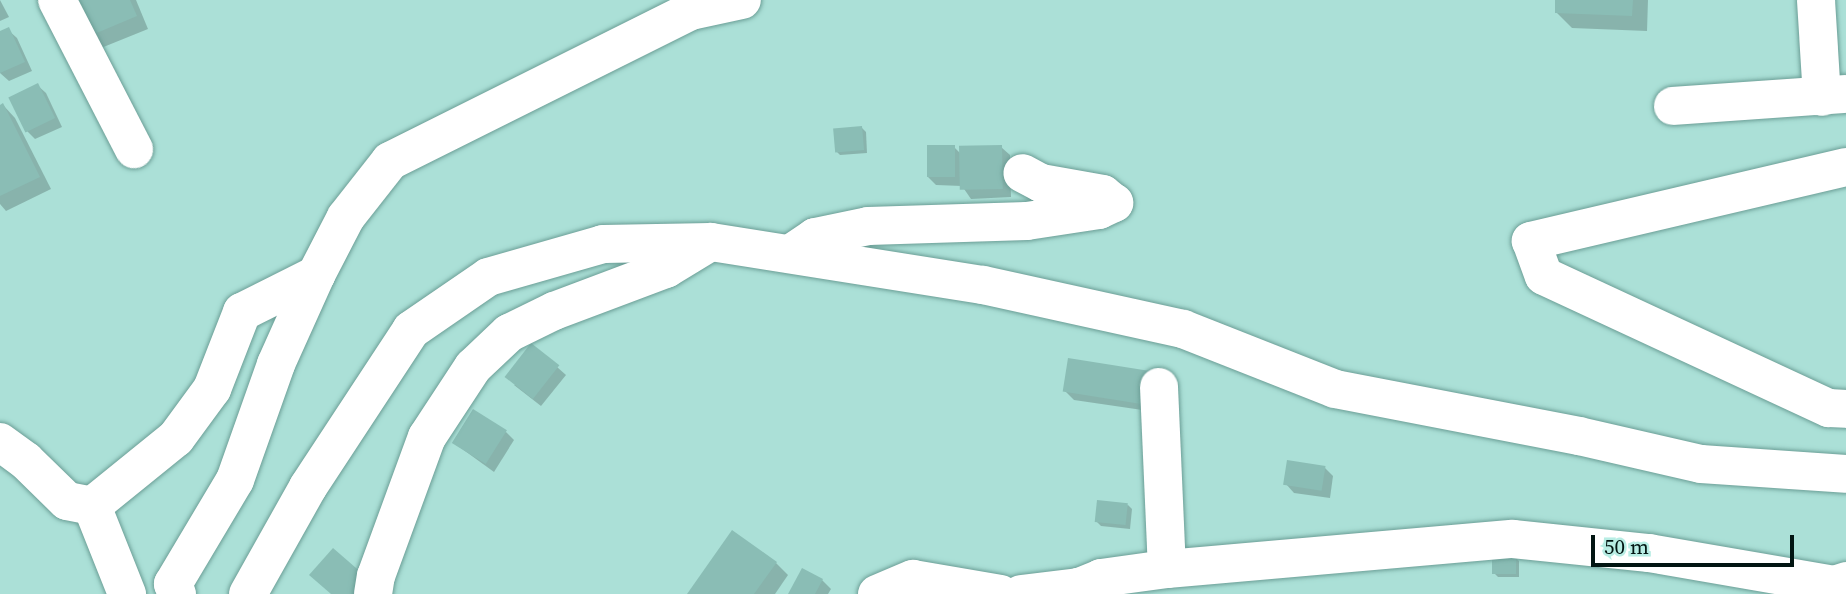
<!DOCTYPE html>
<style>
body{margin:0}
#map{position:relative;width:1846px;height:594px;overflow:hidden;background:#abe0d7;font-family:"Source Serif 4",serif}
div>[style]{position:absolute}
[style*='--x']{left:calc(var(--x)*1px);top:calc(var(--y)*1px);width:calc(var(--w)*1px);rotate:calc(var(--a)*1deg)}
.shadow>*{inset:0;background:#0003}
.building>*{inset:0;background:#8abdb5;transform-origin:0 0}
.roads{filter:drop-shadow(0 0 2px #6b9e96) drop-shadow(0 0 2px #6b9e96)}
.minor>*{height:38px;margin:-19px;padding:0 19px;transform-origin:19px;border-radius:19px;background:#fff}
span{translate:-50% -50%;white-space:nowrap;text-align:center;line-height:1.15;-webkit-text-stroke:7px #b8ede4;paint-order:stroke}
.scale{position:absolute;left:1591px;top:535px;width:203px;height:32px;box-sizing:border-box;border:4px solid #021512;border-top:0;padding-left:9px;font-size:21px;line-height:24px;white-space:nowrap;color:#021512;-webkit-text-stroke:5px #b8ede4;paint-order:stroke}
</style>
<div id="map">
<div class="shadow">
<div style="clip-path:polygon(0 0,9px 17px,0 21px)"></div>
<div style="clip-path:polygon(74px 0,136px 0,148px 29px,101px 48px)"></div>
<div style="clip-path:polygon(1557px 0,1648px 0,1647px 31px,1572px 28px,1557px 13px)"></div>
<div style="clip-path:polygon(8px 30px,17px 38px,32px 71px,9px 81px,0 73px,0 33px)"></div>
<div style="clip-path:polygon(37px 85px,46px 93px,62px 127px,35px 139px,27px 131px)"></div>
<div style="clip-path:polygon(3px 105px,15px 118px,51px 189px,6px 211px,0 204px,0 107px)"></div>
<div style="clip-path:polygon(862px 128px,866px 132px,867px 153px,840px 155px,836px 151px)"></div>
<div style="clip-path:polygon(954px 147px,961px 154px,1001px 147px,1010px 155px,1011px 197px,971px 199px,962px 186px,936px 185px,928px 177px)"></div>
<div style="clip-path:polygon(1070px 360px,1156px 412px,1074px 400px,1065px 391px)"></div>
<div style="clip-path:polygon(557px 367px,566px 375px,541px 406px,514px 385px)"></div>
<div style="clip-path:polygon(506px 432px,514px 440px,494px 472px,454px 443px)"></div>
<div style="clip-path:polygon(1325px 468px,1333px 476px,1330px 498px,1294px 493px,1286px 484px)"></div>
<div style="clip-path:polygon(1128px 505px,1132px 509px,1130px 529px,1101px 526px,1097px 522px)"></div>
<div style="clip-path:polygon(1515px 557px,1519px 561px,1519px 577px,1498px 577px,1494px 573px)"></div>
<div style="clip-path:polygon(776px 563px,788px 575px,775px 594px,689px 594px)"></div>
<div style="clip-path:polygon(822px 580px,831px 589px,828px 594px,790px 594px)"></div>
</div>
<div class="building">
<div style="clip-path:polygon(72px 0,130px 0,137px 16px,87px 37px)"></div>
<div style="clip-path:polygon(1555px 0,1633px 0,1632px 16px,1555px 13px)"></div>
<div style="clip-path:polygon(9px 27px,25px 62px,0 73px,0 31px)"></div>
<div style="left:38px;top:83px;width:39px;height:33px;rotate:64deg"></div>
<div style="clip-path:polygon(3px 103px,40px 177px,0 196px,0 105px)"></div>
<div style="left:862px;top:126px;width:24px;height:29px;rotate:85deg"></div>
<div style="left:927px;top:145px;width:28px;height:32px"></div>
<div style="left:1002px;top:145px;width:44px;height:43px;rotate:89deg"></div>
<div style="left:531px;top:343px;width:36px;height:43px;rotate:38deg"></div>
<div style="left:1068px;top:358px;width:86px;height:34px;rotate:9deg"></div>
<div style="left:473px;top:409px;width:40px;height:40px;rotate:32deg"></div>
<div style="left:1287px;top:460px;width:39px;height:25px;rotate:9deg"></div>
<div style="left:1097px;top:500px;width:31px;height:22px;rotate:6deg"></div>
<div style="clip-path:polygon(732px 530px,777px 562px,754px 594px,687px 594px)"></div>
<div style="clip-path:polygon(333px 548px,371px 581px,360px 594px,331px 594px,309px 575px)"></div>
<div style="left:1492px;top:555px;width:24px;height:19px"></div>
<div style="clip-path:polygon(802px 568px,823px 579px,815px 594px,788px 594px)"></div>
</div>
<div class="roads">
<div class="minor">
<div style="--x:57;--y:0;--w:168;--a:62.7"></div>
<div style="--x:1816;--y:0;--w:97;--a:86.5"></div>
<div style="--x:1673;--y:106;--w:173;--a:-4"></div>
<div style="--x:1846;--y:167;--w:324;--a:166.8"></div>
<div style="--x:1531;--y:241;--w:37;--a:70"></div>
<div style="--x:1544;--y:276;--w:314;--a:24.9"></div>
<div style="--x:1829;--y:408;--w:17;--a:3"></div>
<div style="--x:790;--y:254;--w:30;--a:-34"></div>
<div style="--x:815;--y:237;--w:54;--a:-11.7"></div>
<div style="--x:868;--y:226;--w:159;--a:-1.8"></div>
<div style="--x:1027;--y:221;--w:73;--a:-8.7"></div>
<div style="--x:1099;--y:210;--w:17;--a:-25"></div>
<div style="--x:1114;--y:203;--w:14;--a:-141"></div>
<div style="--x:1103;--y:194;--w:63;--a:-169.9"></div>
<div style="--x:1041;--y:183;--w:21;--a:-152"></div>
<div style="--x:1159;--y:387;--w:182;--a:87.5"></div>
<div style="--x:0;--y:442;--w:32;--a:36"></div>
<div style="--x:26;--y:461;--w:57;--a:44.3"></div>
<div style="--x:67;--y:501;--w:25;--a:11"></div>
<div style="--x:92;--y:506;--w:108;--a:-39"></div>
<div style="--x:176;--y:438;--w:61;--a:-53.7"></div>
<div style="--x:212;--y:389;--w:83;--a:-68.7"></div>
<div style="--x:242;--y:312;--w:83;--a:-26.6"></div>
<div style="--x:92;--y:506;--w:95;--a:68.3"></div>
<div style="--x:177;--y:594;--w:11;--a:-112"></div>
<div style="--x:173;--y:584;--w:121;--a:-59.2"></div>
<div style="--x:235;--y:480;--w:123;--a:-70.5"></div>
<div style="--x:276;--y:364;--w:98;--a:-65.8"></div>
<div style="--x:316;--y:275;--w:65;--a:-62.7"></div>
<div style="--x:346;--y:217;--w:71;--a:-51.8"></div>
<div style="--x:390;--y:161;--w:336;--a:-26.5"></div>
<div style="--x:691;--y:11;--w:52;--a:-12.2"></div>
<div style="--x:248;--y:594;--w:123;--a:-60.7"></div>
<div style="--x:308;--y:487;--w:188;--a:-56.7"></div>
<div style="--x:411;--y:330;--w:93;--a:-34.5"></div>
<div style="--x:488;--y:277;--w:120;--a:-16"></div>
<div style="--x:603;--y:244;--w:108;--a:-1.1"></div>
<div style="--x:711;--y:242;--w:275;--a:9"></div>
<div style="--x:983;--y:285;--w:205;--a:12.4"></div>
<div style="--x:1183;--y:329;--w:163;--a:21.5"></div>
<div style="--x:1335;--y:389;--w:248;--a:10.9"></div>
<div style="--x:1579;--y:436;--w:125;--a:12.9"></div>
<div style="--x:1701;--y:464;--w:145;--a:3.9"></div>
<div style="--x:373;--y:594;--w:18;--a:-81"></div>
<div style="--x:376;--y:576;--w:148;--a:-69.9"></div>
<div style="--x:427;--y:437;--w:84;--a:-56.7"></div>
<div style="--x:473;--y:367;--w:50;--a:-43.4"></div>
<div style="--x:509;--y:333;--w:50;--a:-26.1"></div>
<div style="--x:554;--y:311;--w:120;--a:-20.6"></div>
<div style="--x:666;--y:269;--w:50;--a:-31.2"></div>
<div style="--x:877;--y:594;--w:39;--a:-23"></div>
<div style="--x:913;--y:579;--w:89;--a:9.7"></div>
<div style="--x:1021;--y:594;--w:58;--a:-6.9"></div>
<div style="--x:1084;--y:594;--w:9;--a:-126"></div>
<div style="--x:1079;--y:587;--w:24;--a:-22"></div>
<div style="--x:1101;--y:578;--w:67;--a:-7.8"></div>
<div style="--x:1167;--y:569;--w:347;--a:-5"></div>
<div style="--x:1513;--y:539;--w:137;--a:5.9"></div>
<div style="--x:1649;--y:553;--w:188;--a:9.8"></div>
<div style="--x:1834;--y:585;--w:13;--a:-18"></div>
</div>
</div>
<div class="scale">50 m</div>
</div>
